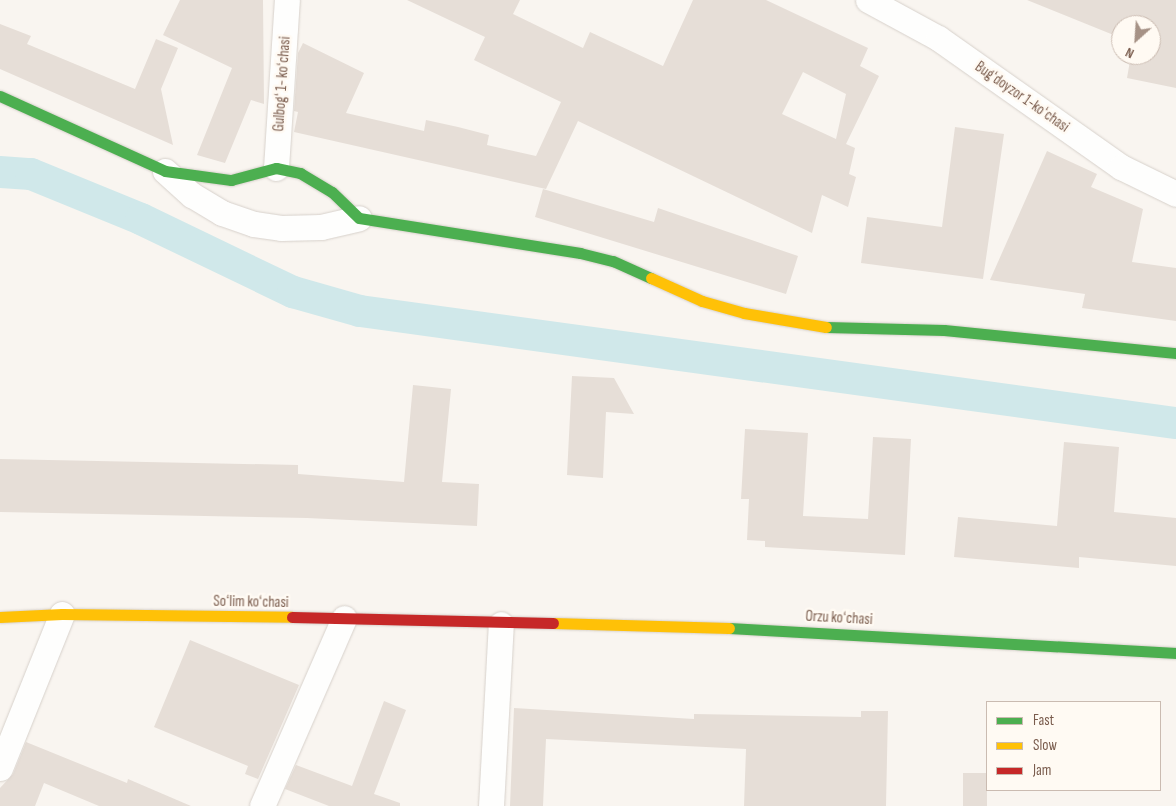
<!DOCTYPE html>
<meta charset="utf-8">
<style>
body{margin:0}
#map{position:relative;width:1176px;height:806px;overflow:hidden;background:#f9f5f0;font-family:"Sofia Sans Condensed",sans-serif}
div>[style]{position:absolute}
[style*='--x']{left:calc(var(--x)*1px);top:calc(var(--y)*1px);width:calc(var(--w)*1px);rotate:calc(var(--a)*1deg)}
.canal>*{height:32px;margin:-16px;padding:0 16px;transform-origin:16px;border-radius:16px;background:#d0e8ea}
.building>*{inset:0;background:#e6ded7;transform-origin:0 0}
.roads{filter:drop-shadow(0 0 1px #d7d1cb) drop-shadow(0 0 1px #d7d1cb)}
.street>*{height:25px;margin:-12.5px;padding:0 12.5px;transform-origin:12.5px;border-radius:12.5px;background:#fefefd}
.fast>*{height:11px;margin:-5.5px;padding:0 5.5px;transform-origin:5.5px;border-radius:5.5px;background:#4caf50}
.slow>*{height:11px;margin:-5.5px;padding:0 5.5px;transform-origin:5.5px;border-radius:5.5px;background:#ffc107}
.jam>*{height:11px;margin:-5.5px;padding:0 5.5px;transform-origin:5.5px;border-radius:5.5px;background:#c62828}
span{translate:-50% -50%;white-space:nowrap;text-align:center;line-height:1.15;-webkit-text-stroke:5px #fffaf3;paint-order:stroke}
.street-label{font-size:15px;color:#7a5c4d}
.legend{position:absolute;left:986px;top:701px;width:175px;height:90px;box-sizing:border-box;background:#fffaf3;border:1px solid #cabbb1;margin:0;padding:6px 9px;list-style:none;font-size:15px;color:#7a5c4d}
.legend li{display:flex;align-items:center;gap:10px;height:25px}
.legend b{width:25px;border:1px solid #cabbb1}
.north{position:absolute;left:1111px;top:15px;width:50px;height:50px;box-sizing:border-box;background:#fffaf3;border:1px solid #cabbb1;border-radius:50%;rotate:206deg;font-size:14px;font-weight:700;line-height:20px;text-align:center;color:#7a5c4d}
.north::after{content:'';display:block;margin:auto;width:18px;height:22px;background:#a69286;clip-path:polygon(50% 0,100% 100%,50% 72%,0 100%)}
</style>
<div id="map">
<div class="canal">
<div style="--x:0;--y:172;--w:31;--a:4"></div>
<div style="--x:31;--y:174;--w:119;--a:22.2"></div>
<div style="--x:141;--y:219;--w:169;--a:25.7"></div>
<div style="--x:293;--y:292;--w:70;--a:15.8"></div>
<div style="--x:360;--y:311;--w:824;--a:7.82"></div>
</div>
<div class="building">
<div style="clip-path:polygon(180px 0,263px 0,264px 104px,251px 100px,225px 163px,197px 155px,232px 68px,163px 35px)"></div>
<div style="clip-path:polygon(evenodd,407px 0,520px 0,513px 14px,583px 48px,590px 32px,663px 66px,693px 0,766px 0,868px 48px,860px 66px,879px 76px,846px 144px,855px 148px,849px 174px,856px 177px,848px 207px,822px 195px,812px 233px,578px 121px,546px 189px,294px 132px,298px 112px,294px 111px,298px 53px,303px 43px,364px 73px,346px 113px,424px 131px,426px 120px,458px 127px,489px 135px,487px 145px,536px 156px,561px 102px,474px 60px,485px 37px,407px 0,803px 72px,846px 94px,836px 139px,782px 114px,803px 72px)"></div>
<div style="clip-path:polygon(1027px 0,1176px 0,1176px 88px,1127px 78px,1131px 55px,1151px 55px,1151px 25px,1121px 25px,1121px 38px)"></div>
<div style="clip-path:polygon(0 24px,31px 36px,27px 44px,135px 89px,156px 39px,178px 48px,161px 89px,173px 145px,0 69px)"></div>
<div style="clip-path:polygon(955px 127px,1004px 134px,983px 279px,861px 263px,867px 217px,942px 227px)"></div>
<div style="clip-path:polygon(1047px 151px,1097px 174px,1091px 187px,1143px 209px,1132px 262px,1176px 268px,1176px 321px,1082px 308px,1085px 294px,990px 280px)"></div>
<div style="clip-path:polygon(543px 189px,654px 222px,658px 208px,798px 256px,786px 294px,535px 217px)"></div>
<div style="clip-path:polygon(572px 376px,614px 378px,634px 414px,606px 412px,603px 478px,567px 475px)"></div>
<div style="clip-path:polygon(413px 385px,451px 389px,442px 482px,479px 484px,477px 526px,307px 518px,0 512px,0 459px,298px 465px,298px 474px,404px 482px)"></div>
<div style="clip-path:polygon(745px 429px,808px 433px,803px 516px,868px 519px,873px 437px,911px 439px,905px 555px,765px 547px,765px 541px,747px 540px,749px 499px,741px 499px)"></div>
<div style="clip-path:polygon(1064px 442px,1119px 447px,1114px 512px,1176px 518px,1176px 566px,1079px 557px,1079px 568px,954px 557px,958px 517px,1057px 526px)"></div>
<div style="clip-path:polygon(190px 640px,299px 685px,258px 779px,245px 774px,248px 766px,154px 727px)"></div>
<div style="clip-path:polygon(384px 701px,406px 710px,374px 794px,400px 803px,400px 806px,329px 806px,285px 789px,296px 765px,352px 786px)"></div>
<div style="clip-path:polygon(514px 708px,694px 719px,694px 714px,861px 717px,861px 711px,888px 711px,886px 806px,744px 806px,746px 749px,546px 739px,543px 806px,510px 806px)"></div>
<div style="clip-path:polygon(26px 742px,127px 783px,128px 779px,191px 806px,99px 806px,44px 783px,35px 806px,0 806px,0 788px,13px 774px)"></div>
<div style="left:987px;top:773px;width:33px;height:24px;rotate:90deg"></div>
</div>
<div class="roads">
<div class="street">
<div style="--x:868;--y:0;--w:80;--a:28.5"></div>
<div style="--x:938;--y:38;--w:224;--a:35.2"></div>
<div style="--x:1121;--y:167;--w:61;--a:26.1"></div>
<div style="--x:276;--y:168;--w:168;--a:-86.3"></div>
<div style="--x:165;--y:171;--w:36;--a:42"></div>
<div style="--x:192;--y:195;--w:35;--a:31"></div>
<div style="--x:222;--y:213;--w:34;--a:19"></div>
<div style="--x:254;--y:224;--w:27;--a:8"></div>
<div style="--x:281;--y:228;--w:40;--a:-1.4"></div>
<div style="--x:321;--y:227;--w:39;--a:-13"></div>
<div style="--x:0;--y:768;--w:166;--a:-68.1"></div>
<div style="--x:262;--y:806;--w:205;--a:-66.4"></div>
<div style="--x:491;--y:806;--w:182;--a:-86.9"></div>
</div>
<div class="fast">
<div style="--x:0;--y:96;--w:181;--a:24.4"></div>
<div style="--x:165;--y:171;--w:67;--a:7.8"></div>
<div style="--x:231;--y:180;--w:47;--a:-14.9"></div>
<div style="--x:276;--y:168;--w:25;--a:12"></div>
<div style="--x:300;--y:173;--w:37;--a:31"></div>
<div style="--x:332;--y:192;--w:37;--a:44"></div>
<div style="--x:359;--y:218;--w:224;--a:9"></div>
<div style="--x:580;--y:253;--w:34;--a:14"></div>
<div style="--x:613;--y:261;--w:42;--a:24.1"></div>
<div style="--x:826;--y:327;--w:118;--a:1.5"></div>
<div style="--x:944;--y:330;--w:233;--a:5.7"></div>
<div style="--x:729;--y:628;--w:448;--a:3.2"></div>
</div>
<div class="slow">
<div style="--x:651;--y:278;--w:56;--a:24.3"></div>
<div style="--x:702;--y:301;--w:44;--a:15.9"></div>
<div style="--x:744;--y:313;--w:83;--a:9.7"></div>
<div style="--x:0;--y:617;--w:62;--a:-2.8"></div>
<div style="--x:62;--y:614;--w:230;--a:0.7"></div>
<div style="--x:553;--y:623;--w:176;--a:1.6"></div>
</div>
<div class="jam">
<div style="--x:292;--y:617;--w:261;--a:1.3"></div>
</div>
</div>
<div class="street-label">
<span style="left:282px;top:84px;rotate:-86deg">Gulbogʻ 1- koʻchasi</span>
<span style="left:1022px;top:97px;rotate:35deg">Bugʻdoyzor 1-koʻchasi</span>
<span style="left:251px;top:602px;rotate:1deg">Soʻlim koʻchasi</span>
<span style="left:839px;top:618px;rotate:3deg">Orzu koʻchasi</span>
</div>
<ul class="legend">
<li><b style="height:6px;background:#4caf50"></b>Fast</li>
<li><b style="height:6px;background:#ffc107"></b>Slow</li>
<li><b style="height:6px;background:#c62828"></b>Jam</li>
</ul>
<div class="north">N</div>
</div>
